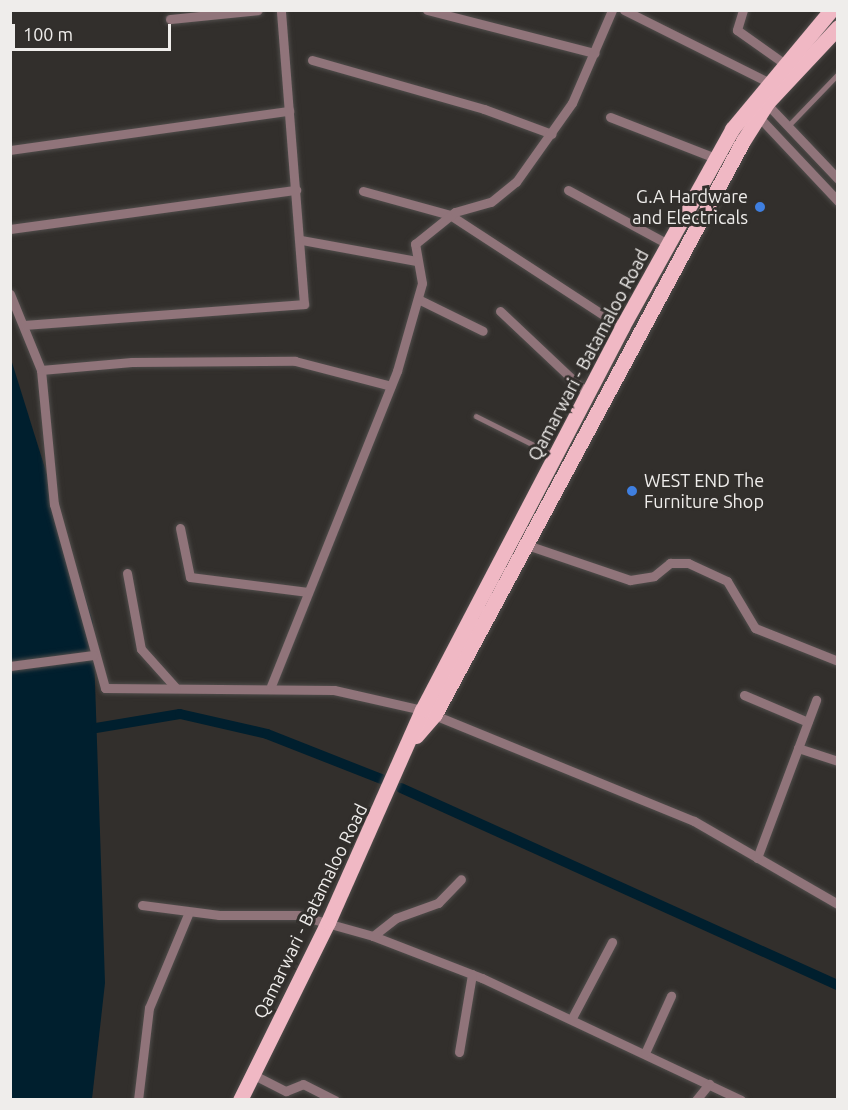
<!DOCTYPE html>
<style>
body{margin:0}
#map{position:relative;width:848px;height:1110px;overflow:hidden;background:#322f2c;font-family:Ubuntu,sans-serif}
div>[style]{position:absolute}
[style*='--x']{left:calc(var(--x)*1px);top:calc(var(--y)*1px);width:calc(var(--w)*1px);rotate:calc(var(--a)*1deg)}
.water>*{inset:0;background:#001f2e}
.canal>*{height:10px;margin:-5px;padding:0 5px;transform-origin:5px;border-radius:5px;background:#001f2e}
.roads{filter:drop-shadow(0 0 2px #504d4b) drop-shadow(0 0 2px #504d4b)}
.service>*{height:4.5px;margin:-2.25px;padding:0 2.25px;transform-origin:2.25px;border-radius:2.25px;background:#90747a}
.minor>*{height:9px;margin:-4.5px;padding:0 4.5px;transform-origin:4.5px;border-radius:4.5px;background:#90747a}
.primary>*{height:15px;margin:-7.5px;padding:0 7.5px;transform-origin:7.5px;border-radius:7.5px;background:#f0b8c4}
.dots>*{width:16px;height:16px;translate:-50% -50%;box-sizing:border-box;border:3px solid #322f2c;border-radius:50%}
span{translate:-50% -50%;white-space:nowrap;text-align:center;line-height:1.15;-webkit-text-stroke:6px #322f2c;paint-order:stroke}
.poi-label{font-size:18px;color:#efedeb}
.right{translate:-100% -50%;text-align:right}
.left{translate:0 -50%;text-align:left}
.street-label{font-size:18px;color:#efedeb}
.frame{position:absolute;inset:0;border:12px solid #efedeb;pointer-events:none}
.scale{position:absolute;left:12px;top:24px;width:159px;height:27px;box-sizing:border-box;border:3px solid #efedeb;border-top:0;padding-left:8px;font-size:18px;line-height:21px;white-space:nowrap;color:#efedeb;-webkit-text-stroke:4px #322f2c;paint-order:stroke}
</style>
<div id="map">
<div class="water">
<div style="clip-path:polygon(10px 356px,93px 622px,105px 983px,92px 1099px,11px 1099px)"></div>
</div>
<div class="canal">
<div style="--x:96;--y:728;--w:85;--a:-9.5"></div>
<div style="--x:180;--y:714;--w:89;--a:12.9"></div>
<div style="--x:267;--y:734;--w:126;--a:21.5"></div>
<div style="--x:401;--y:788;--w:479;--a:24.3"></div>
</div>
<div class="roads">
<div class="service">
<div style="--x:788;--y:126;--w:72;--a:-46.1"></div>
<div style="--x:476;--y:416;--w:85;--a:26.6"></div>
</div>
<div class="minor">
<div style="--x:427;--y:10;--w:173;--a:14.4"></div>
<div style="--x:624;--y:10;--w:161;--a:26.6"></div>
<div style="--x:743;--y:10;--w:21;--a:107"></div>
<div style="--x:737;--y:30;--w:59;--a:35.3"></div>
<div style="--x:170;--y:19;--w:88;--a:-5.8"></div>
<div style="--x:312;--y:60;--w:179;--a:15.9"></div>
<div style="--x:484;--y:109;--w:72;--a:20.2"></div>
<div style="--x:765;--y:102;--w:106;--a:46.5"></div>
<div style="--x:756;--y:114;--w:120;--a:46.7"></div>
<div style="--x:610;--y:117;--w:113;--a:21.3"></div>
<div style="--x:10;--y:150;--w:282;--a:-8"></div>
<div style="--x:568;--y:190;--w:114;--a:28.4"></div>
<div style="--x:363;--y:191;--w:90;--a:15.4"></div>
<div style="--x:450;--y:215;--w:205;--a:33.1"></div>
<div style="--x:10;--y:229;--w:289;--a:-7.8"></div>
<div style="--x:301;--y:240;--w:117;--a:10.3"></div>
<div style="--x:10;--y:294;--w:82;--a:67.8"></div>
<div style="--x:41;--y:370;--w:135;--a:84.5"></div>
<div style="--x:54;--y:504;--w:191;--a:74.5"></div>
<div style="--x:105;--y:688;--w:229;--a:0.5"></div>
<div style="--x:334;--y:690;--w:90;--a:12.8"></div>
<div style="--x:422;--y:710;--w:294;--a:22.2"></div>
<div style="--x:694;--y:821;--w:166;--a:30"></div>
<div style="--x:418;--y:299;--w:72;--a:26.2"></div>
<div style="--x:500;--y:311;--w:122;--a:43.3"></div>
<div style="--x:25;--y:325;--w:280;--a:-4.3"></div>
<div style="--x:304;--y:304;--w:295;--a:-94.5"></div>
<div style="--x:41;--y:370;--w:91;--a:-5"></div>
<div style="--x:132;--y:362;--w:163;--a:-0.4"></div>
<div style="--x:295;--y:361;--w:99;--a:14.6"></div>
<div style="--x:180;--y:528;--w:50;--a:78.5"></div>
<div style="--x:190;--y:577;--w:119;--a:7.2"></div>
<div style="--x:527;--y:545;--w:109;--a:18.8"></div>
<div style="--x:630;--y:580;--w:24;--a:-9"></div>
<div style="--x:654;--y:576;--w:21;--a:-39"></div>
<div style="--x:670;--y:563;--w:18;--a:0"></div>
<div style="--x:688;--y:563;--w:43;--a:24.8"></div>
<div style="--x:727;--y:581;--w:55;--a:59.2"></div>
<div style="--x:755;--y:628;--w:89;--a:21.7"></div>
<div style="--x:127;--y:573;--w:77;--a:79.6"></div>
<div style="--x:141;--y:649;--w:52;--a:48.1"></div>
<div style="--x:10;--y:666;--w:84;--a:-7.5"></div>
<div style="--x:271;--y:686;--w:339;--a:-68.2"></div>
<div style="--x:397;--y:371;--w:91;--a:-74.1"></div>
<div style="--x:422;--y:283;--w:40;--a:-100"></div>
<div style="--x:415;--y:244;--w:51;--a:-38.7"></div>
<div style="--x:455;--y:212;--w:37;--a:-16"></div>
<div style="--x:491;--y:202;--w:32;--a:-39"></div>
<div style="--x:516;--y:182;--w:97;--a:-54.7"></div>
<div style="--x:572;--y:103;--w:101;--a:-66.7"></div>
<div style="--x:744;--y:695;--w:69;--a:22.9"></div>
<div style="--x:798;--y:748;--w:42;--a:18"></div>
<div style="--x:757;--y:858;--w:169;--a:-69.5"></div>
<div style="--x:142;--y:905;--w:78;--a:7.4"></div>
<div style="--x:219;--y:915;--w:79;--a:0"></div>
<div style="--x:298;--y:915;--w:78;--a:15.6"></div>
<div style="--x:373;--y:936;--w:117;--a:21.1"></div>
<div style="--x:482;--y:978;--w:286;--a:25.2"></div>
<div style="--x:373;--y:936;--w:29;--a:-38"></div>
<div style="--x:396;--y:918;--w:45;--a:-19.7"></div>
<div style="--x:438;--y:903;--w:33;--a:-46"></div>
<div style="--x:572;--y:1018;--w:86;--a:-62.2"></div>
<div style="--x:459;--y:1052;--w:79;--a:-80.5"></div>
<div style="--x:645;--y:1053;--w:63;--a:-65.5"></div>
<div style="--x:252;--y:1074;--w:38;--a:27"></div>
<div style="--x:286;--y:1091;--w:18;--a:-22"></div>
<div style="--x:303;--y:1084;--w:36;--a:27"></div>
<div style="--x:138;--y:1100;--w:93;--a:-83.2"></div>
<div style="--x:149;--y:1008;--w:104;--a:-67.4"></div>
<div style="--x:696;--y:1100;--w:21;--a:-51"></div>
</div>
<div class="primary">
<div style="--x:416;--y:736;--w:29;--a:-49"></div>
<div style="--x:435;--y:714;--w:651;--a:-61.74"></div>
<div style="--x:743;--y:141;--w:45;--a:-57.7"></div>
<div style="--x:767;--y:103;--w:104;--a:-46.9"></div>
<div style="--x:240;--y:1100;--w:199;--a:-63.7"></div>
<div style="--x:328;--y:922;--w:232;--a:-66.1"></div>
<div style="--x:422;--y:710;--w:432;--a:-62.4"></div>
<div style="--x:622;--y:327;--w:227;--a:-60.9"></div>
<div style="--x:732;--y:129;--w:155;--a:-50.2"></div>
</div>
</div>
<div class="dots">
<div style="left:760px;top:207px;background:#3f7fe0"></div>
<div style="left:632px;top:491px;background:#3f7fe0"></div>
</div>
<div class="poi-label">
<span class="right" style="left:748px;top:207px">G.A Hardware<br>and Electricals</span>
<span class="left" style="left:644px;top:491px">WEST END The<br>Furniture Shop</span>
</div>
<div class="street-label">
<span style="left:588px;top:355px;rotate:-62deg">Qamarwari - Batamaloo Road</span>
<span style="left:310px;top:911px;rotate:-64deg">Qamarwari - Batamaloo Road</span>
</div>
<div class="frame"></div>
<div class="scale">100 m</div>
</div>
